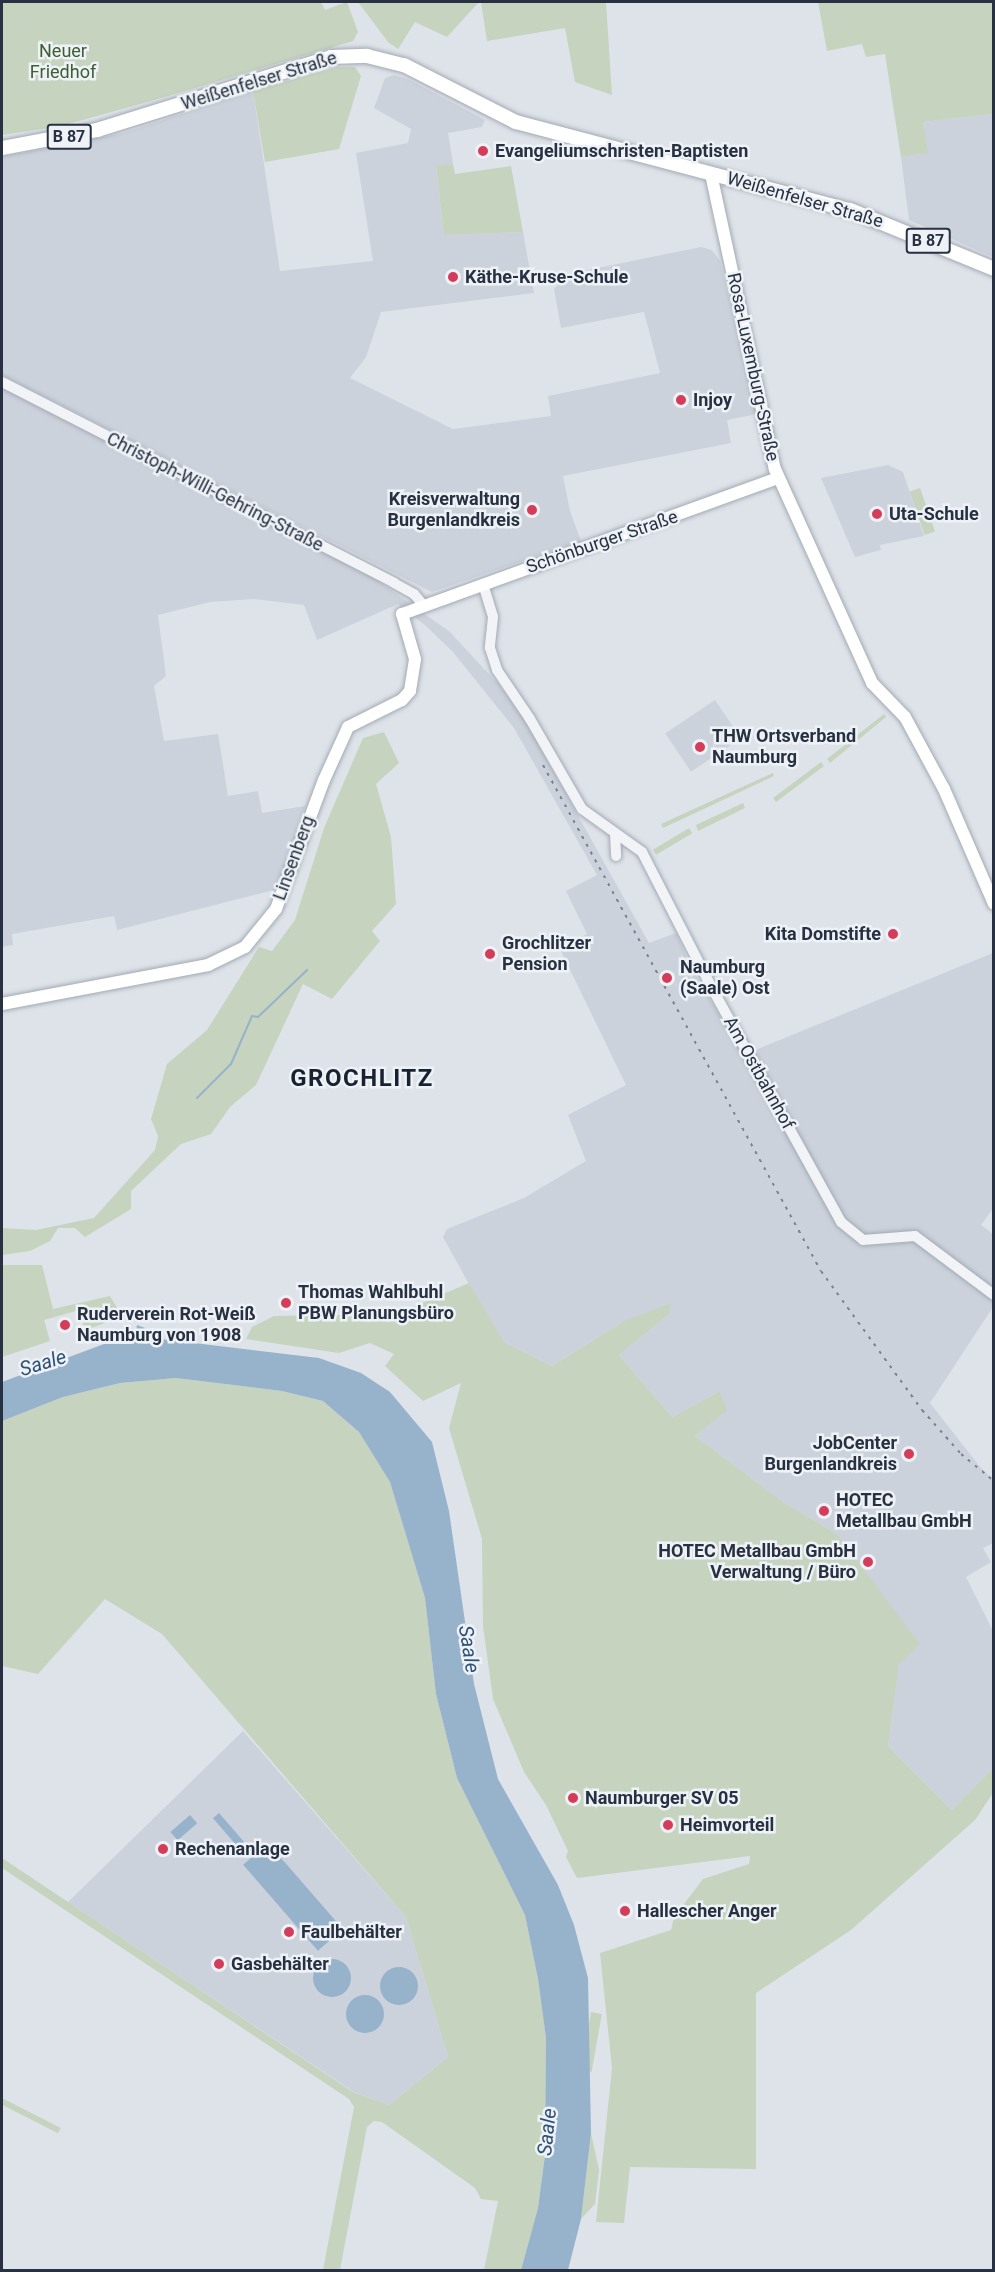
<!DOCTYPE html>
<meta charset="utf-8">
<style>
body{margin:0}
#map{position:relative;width:995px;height:2272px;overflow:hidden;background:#dee3e9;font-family:Roboto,sans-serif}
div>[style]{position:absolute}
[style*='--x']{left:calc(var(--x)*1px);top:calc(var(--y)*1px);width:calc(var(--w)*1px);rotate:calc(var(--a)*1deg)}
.built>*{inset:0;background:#ccd2db;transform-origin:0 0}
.green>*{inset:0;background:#c5d3bf;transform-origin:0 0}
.water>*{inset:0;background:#97b2cb;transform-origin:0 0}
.round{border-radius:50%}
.stream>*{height:2px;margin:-1px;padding:0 1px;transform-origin:1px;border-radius:1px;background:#97b2cb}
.roads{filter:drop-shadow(0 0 2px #a3aab3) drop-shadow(0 0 2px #a3aab3)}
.tertiary>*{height:10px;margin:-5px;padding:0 5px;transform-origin:5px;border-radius:5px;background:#f1f3f7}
.secondary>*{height:12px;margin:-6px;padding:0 6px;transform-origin:6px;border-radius:6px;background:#fff}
.primary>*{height:14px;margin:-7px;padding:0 7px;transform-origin:7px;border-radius:7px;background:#fff}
.rail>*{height:2px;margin-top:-1px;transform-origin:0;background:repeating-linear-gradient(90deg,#778393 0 3px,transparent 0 9px)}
.dots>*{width:16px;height:16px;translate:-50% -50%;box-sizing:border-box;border:3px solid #eef2f6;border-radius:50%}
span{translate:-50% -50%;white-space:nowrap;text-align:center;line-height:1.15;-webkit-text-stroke:5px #eef2f6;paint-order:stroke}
.shield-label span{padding:2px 4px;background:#eef2f6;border:2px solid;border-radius:4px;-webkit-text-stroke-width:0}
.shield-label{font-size:16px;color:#273141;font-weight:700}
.park-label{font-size:18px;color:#3d5d33}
.street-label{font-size:18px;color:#273141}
.poi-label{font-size:18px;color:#273141;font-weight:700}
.left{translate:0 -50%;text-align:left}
.right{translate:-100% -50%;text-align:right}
.water-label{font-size:20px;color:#2e5277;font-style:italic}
.district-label{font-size:24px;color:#192231;font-weight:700;letter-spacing:1.5px}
.frame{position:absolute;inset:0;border:3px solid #273141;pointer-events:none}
</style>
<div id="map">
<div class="built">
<div style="clip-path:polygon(394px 75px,408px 79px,485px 120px,482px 127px,448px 133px,453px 164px,436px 167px,444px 235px,523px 232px,534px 293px,381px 312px,366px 357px,350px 378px,453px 429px,551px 416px,548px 396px,660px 373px,644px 312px,561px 328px,554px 289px,568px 274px,701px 247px,712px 250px,720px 261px,757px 414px,727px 420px,731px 443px,563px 476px,570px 511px,581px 541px,432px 592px,2px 375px,2px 157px,123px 133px,253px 91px,280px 271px,373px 261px,356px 153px,408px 143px,411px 129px,374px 108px,385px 78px)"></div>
<div style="clip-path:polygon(993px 114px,993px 257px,909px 220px,901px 157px,927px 153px,923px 122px)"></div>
<div style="clip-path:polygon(2px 386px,370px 575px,450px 632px,499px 685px,524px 719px,649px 943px,676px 933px,694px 973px,743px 1055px,993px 953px,994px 1207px,981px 1225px,993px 1234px,993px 1307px,930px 1403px,981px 1468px,993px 1479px,993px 1543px,983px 1548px,991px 1562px,966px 1577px,993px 1631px,993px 1768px,952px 1810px,888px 1746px,899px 1663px,837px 1534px,783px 1502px,695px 1436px,726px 1410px,720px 1391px,672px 1417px,619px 1355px,668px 1315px,624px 1321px,552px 1366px,504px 1342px,496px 1333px,443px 1237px,447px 1229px,524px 1198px,586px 1161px,568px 1115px,626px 1085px,560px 949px,587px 934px,566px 891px,597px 875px,514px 728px,453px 652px,426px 626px,398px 604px,317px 640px,304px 605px,254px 599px,210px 602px,158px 615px,166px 676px,154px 686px,164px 741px,218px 734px,228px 796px,258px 791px,262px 813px,305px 806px,278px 889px,117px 930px,114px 916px,12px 934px,13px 945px,2px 947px)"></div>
<div style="clip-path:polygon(888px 465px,903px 472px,924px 536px,880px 545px,881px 550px,855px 557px,821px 478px)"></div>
<div style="left:715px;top:700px;width:46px;height:60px;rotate:56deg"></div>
<div style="clip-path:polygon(243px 1731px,406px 1917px,448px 2057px,389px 2105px,354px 2092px,68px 1902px)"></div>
</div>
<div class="green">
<div style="clip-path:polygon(2px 2px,321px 2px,325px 10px,347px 2px,358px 32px,353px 41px,158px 99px,61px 126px,2px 135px)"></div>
<div style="clip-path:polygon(358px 2px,479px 2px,447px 37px,415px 22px,398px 49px,388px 42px)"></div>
<div style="clip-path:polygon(481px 2px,606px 2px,612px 95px,575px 82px,565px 28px,487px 41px)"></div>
<div style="clip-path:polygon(818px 2px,993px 2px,993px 114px,923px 122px,928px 153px,901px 157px,885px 54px,866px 57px,862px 44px,827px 51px)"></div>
<div style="clip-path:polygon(336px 67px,355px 67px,361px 76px,339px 149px,265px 162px,253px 91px)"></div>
<div style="clip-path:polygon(453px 164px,455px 174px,511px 166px,523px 232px,444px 235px,436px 166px)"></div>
<div style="left:920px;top:488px;width:46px;height:11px;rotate:71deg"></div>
<div style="clip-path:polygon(884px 714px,886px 717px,830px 763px,827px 759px)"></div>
<div style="clip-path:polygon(384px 732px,399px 763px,376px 784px,391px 837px,396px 904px,372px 931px,380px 941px,332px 999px,303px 984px,256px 1085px,230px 1107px,211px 1134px,181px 1144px,131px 1191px,131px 1209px,85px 1237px,75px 1228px,58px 1228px,50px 1241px,30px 1251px,2px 1255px,2px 1228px,36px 1230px,94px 1218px,155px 1150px,158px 1136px,151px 1119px,167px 1064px,207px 1030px,259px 947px,272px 951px,295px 920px,324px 828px,363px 738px)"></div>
<div style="left:821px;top:762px;width:5px;height:60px;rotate:53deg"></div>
<div style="clip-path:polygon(773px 773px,774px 776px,663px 828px,661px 824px)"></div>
<div style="clip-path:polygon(743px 803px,745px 808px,698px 831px,696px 825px)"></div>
<div style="left:689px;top:828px;width:6px;height:42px;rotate:59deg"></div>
<div style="clip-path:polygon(2px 1265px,42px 1265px,53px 1309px,110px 1296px,119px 1311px,105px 1323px,85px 1330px,79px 1310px,44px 1320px,50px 1341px,2px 1357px)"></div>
<div style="clip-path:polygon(469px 1283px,504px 1342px,552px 1366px,624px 1321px,672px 1303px,668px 1315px,619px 1355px,672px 1417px,720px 1391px,727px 1410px,695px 1436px,783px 1502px,837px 1534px,920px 1644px,899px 1664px,888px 1746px,952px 1810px,993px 1768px,993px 1793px,975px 1820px,851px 1930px,756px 1993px,756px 2169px,630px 2167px,624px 2223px,596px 2222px,612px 2068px,600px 1953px,671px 1930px,674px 1917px,703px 1879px,749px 1864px,750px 1856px,577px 1878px,566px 1857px,568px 1851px,546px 1805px,524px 1772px,493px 1699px,483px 1626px,482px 1539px,449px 1428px,461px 1383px,423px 1401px,385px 1366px,394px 1354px,370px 1343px,339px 1353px,246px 1339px,252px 1327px,274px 1316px,396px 1314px)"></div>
<div style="clip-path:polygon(176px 1378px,282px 1391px,323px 1401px,359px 1432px,390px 1482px,425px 1598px,436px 1694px,457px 1778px,525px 1915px,538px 1979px,546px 2038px,545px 2155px,538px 2208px,521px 2270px,484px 2270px,498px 2201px,481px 2199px,475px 2188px,382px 2122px,374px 2121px,367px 2127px,340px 2270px,323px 2270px,354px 2107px,349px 2099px,2px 1868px,2px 1858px,353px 2092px,389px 2105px,448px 2057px,406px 1917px,162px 1634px,105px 1599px,38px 1674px,2px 1666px,2px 1421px,63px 1397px,120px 1383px)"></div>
<div style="left:591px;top:2012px;width:11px;height:59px;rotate:10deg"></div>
<div style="left:2px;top:2098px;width:66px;height:6px;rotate:27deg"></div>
<div style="clip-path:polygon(591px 2133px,599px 2170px,595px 2204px,581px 2219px)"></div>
</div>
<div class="water">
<div style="clip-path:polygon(137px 1325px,156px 1332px,161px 1339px,319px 1358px,361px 1373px,390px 1392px,432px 1442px,449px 1511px,474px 1684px,498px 1779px,558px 1885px,574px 1925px,588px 1978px,591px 2133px,581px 2219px,568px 2270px,521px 2270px,538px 2208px,545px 2155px,546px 2038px,538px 1979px,525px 1915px,457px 1778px,436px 1694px,425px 1598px,390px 1482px,359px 1432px,323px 1401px,282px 1391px,176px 1378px,120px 1383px,63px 1397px,2px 1421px,2px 1382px,104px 1344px,134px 1344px)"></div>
<div style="left:219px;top:1813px;width:38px;height:8px;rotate:49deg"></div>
<div style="left:190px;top:1815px;width:11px;height:26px;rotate:49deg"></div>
<div style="left:268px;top:1843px;width:114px;height:33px;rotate:49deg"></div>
<div class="round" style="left:313px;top:1959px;width:38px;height:38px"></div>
<div class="round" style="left:380px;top:1967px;width:38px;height:38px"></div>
<div class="round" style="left:346px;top:1995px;width:38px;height:38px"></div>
</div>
<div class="stream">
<div style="--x:197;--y:1098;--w:48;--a:-45"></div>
<div style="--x:231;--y:1064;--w:52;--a:-66.4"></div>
<div style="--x:252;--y:1016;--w:6;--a:9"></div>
<div style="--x:258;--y:1017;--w:68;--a:-43.8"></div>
</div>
<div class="roads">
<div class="tertiary">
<div style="--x:2;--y:382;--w:441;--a:27.1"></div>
<div style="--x:394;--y:583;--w:23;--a:29"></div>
<div style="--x:414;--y:594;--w:16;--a:50"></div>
<div style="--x:483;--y:584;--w:34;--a:73"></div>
<div style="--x:493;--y:617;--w:31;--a:96"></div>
<div style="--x:490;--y:648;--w:23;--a:72"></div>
<div style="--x:497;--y:670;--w:59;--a:56"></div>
<div style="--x:530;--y:719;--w:104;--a:60"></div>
<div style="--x:582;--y:809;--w:74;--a:35.6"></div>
<div style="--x:642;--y:852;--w:155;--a:62.8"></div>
<div style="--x:713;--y:990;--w:265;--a:61.1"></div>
<div style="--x:841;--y:1222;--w:28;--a:39"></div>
<div style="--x:863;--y:1240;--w:52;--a:-4.4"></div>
<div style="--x:915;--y:1236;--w:99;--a:36.8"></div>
<div style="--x:615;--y:834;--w:22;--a:87"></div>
</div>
<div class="secondary">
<div style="--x:711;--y:174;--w:302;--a:77.8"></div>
<div style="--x:775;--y:469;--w:235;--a:65.6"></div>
<div style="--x:872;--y:683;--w:47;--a:45.9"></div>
<div style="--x:905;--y:717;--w:82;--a:61.6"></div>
<div style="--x:944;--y:789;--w:125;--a:66.5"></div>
<div style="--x:2;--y:1004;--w:210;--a:-10.7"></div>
<div style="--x:208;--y:965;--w:41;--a:-25.9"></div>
<div style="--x:245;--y:947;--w:49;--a:-50.8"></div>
<div style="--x:276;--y:909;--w:138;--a:-69.6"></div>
<div style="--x:324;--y:780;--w:58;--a:-65.6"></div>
<div style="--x:348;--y:727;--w:60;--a:-26.6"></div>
<div style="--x:402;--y:700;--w:12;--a:-48"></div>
<div style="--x:410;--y:691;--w:32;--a:-81"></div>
<div style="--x:415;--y:659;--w:47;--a:-106.1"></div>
<div style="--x:402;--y:614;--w:400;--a:-19.9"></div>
</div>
<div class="primary">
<div style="--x:2;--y:148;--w:97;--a:-10.7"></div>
<div style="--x:97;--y:130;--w:245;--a:-17.3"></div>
<div style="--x:331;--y:57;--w:36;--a:-2"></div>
<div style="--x:367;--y:56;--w:38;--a:14"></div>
<div style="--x:404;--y:65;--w:126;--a:27"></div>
<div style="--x:516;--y:122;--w:345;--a:14.8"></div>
<div style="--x:850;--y:210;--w:156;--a:22.3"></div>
</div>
</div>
<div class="rail">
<div style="--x:543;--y:765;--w:577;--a:61.22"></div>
<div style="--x:821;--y:1271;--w:172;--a:54"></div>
<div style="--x:922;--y:1410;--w:59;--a:48.4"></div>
<div style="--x:961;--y:1454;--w:43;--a:39.3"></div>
</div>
<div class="dots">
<div style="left:483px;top:151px;background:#d53c59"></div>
<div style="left:453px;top:277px;background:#d53c59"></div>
<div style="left:681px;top:400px;background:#d53c59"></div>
<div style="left:532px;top:510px;background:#d53c59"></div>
<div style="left:877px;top:514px;background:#d53c59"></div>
<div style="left:700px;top:747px;background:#d53c59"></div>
<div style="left:893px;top:934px;background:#d53c59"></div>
<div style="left:490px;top:954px;background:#d53c59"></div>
<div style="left:667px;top:978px;background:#d53c59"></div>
<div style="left:286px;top:1303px;background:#d53c59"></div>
<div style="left:65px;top:1325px;background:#d53c59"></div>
<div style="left:909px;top:1454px;background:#d53c59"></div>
<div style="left:824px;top:1511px;background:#d53c59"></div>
<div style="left:868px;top:1562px;background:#d53c59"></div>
<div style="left:573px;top:1798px;background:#d53c59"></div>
<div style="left:668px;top:1825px;background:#d53c59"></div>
<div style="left:163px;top:1849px;background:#d53c59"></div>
<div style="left:625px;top:1911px;background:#d53c59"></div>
<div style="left:289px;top:1932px;background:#d53c59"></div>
<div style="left:219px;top:1964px;background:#d53c59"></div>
</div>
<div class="shield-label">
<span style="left:69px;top:137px">B 87</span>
<span style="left:928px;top:241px">B 87</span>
</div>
<div class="park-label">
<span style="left:63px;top:62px">Neuer<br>Friedhof</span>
</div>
<div class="street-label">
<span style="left:259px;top:81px;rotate:-17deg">Weißenfelser Straße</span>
<span style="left:805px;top:200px;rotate:16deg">Weißenfelser Straße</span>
<span style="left:753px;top:367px;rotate:78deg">Rosa-Luxemburg-Straße</span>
<span style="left:215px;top:492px;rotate:27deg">Christoph-Willi-Gehring-Straße</span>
<span style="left:602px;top:542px;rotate:-19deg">Schönburger Straße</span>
<span style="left:294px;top:858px;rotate:-70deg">Linsenberg</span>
<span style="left:759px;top:1073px;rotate:61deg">Am Ostbahnhof</span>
</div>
<div class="poi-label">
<span class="left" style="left:495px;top:151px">Evangeliumschristen-Baptisten</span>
<span class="left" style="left:465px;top:277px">Käthe-Kruse-Schule</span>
<span class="left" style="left:693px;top:400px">Injoy</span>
<span class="right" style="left:520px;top:510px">Kreisverwaltung<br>Burgenlandkreis</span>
<span class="left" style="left:889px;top:514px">Uta-Schule</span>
<span class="left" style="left:712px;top:747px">THW Ortsverband<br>Naumburg</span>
<span class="right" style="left:881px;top:934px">Kita Domstifte</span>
<span class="left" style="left:502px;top:954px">Grochlitzer<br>Pension</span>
<span class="left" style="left:680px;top:978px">Naumburg<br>(Saale) Ost</span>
<span class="left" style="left:298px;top:1303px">Thomas Wahlbuhl<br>PBW Planungsbüro</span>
<span class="left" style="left:77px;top:1325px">Ruderverein Rot-Weiß<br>Naumburg von 1908</span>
<span class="right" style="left:897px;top:1454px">JobCenter<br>Burgenlandkreis</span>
<span class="left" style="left:836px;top:1511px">HOTEC<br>Metallbau GmbH</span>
<span class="right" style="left:856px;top:1562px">HOTEC Metallbau GmbH<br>Verwaltung / Büro</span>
<span class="left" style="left:585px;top:1798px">Naumburger SV 05</span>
<span class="left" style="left:680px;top:1825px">Heimvorteil</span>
<span class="left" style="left:175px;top:1849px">Rechenanlage</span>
<span class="left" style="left:637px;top:1911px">Hallescher Anger</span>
<span class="left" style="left:301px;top:1932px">Faulbehälter</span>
<span class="left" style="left:231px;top:1964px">Gasbehälter</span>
</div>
<div class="water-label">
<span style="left:43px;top:1363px;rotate:-17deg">Saale</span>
<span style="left:469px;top:1649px;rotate:81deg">Saale</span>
<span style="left:547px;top:2132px;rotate:-84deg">Saale</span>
</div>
<div class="district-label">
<span style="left:362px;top:1079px">GROCHLITZ</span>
</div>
<div class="frame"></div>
</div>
